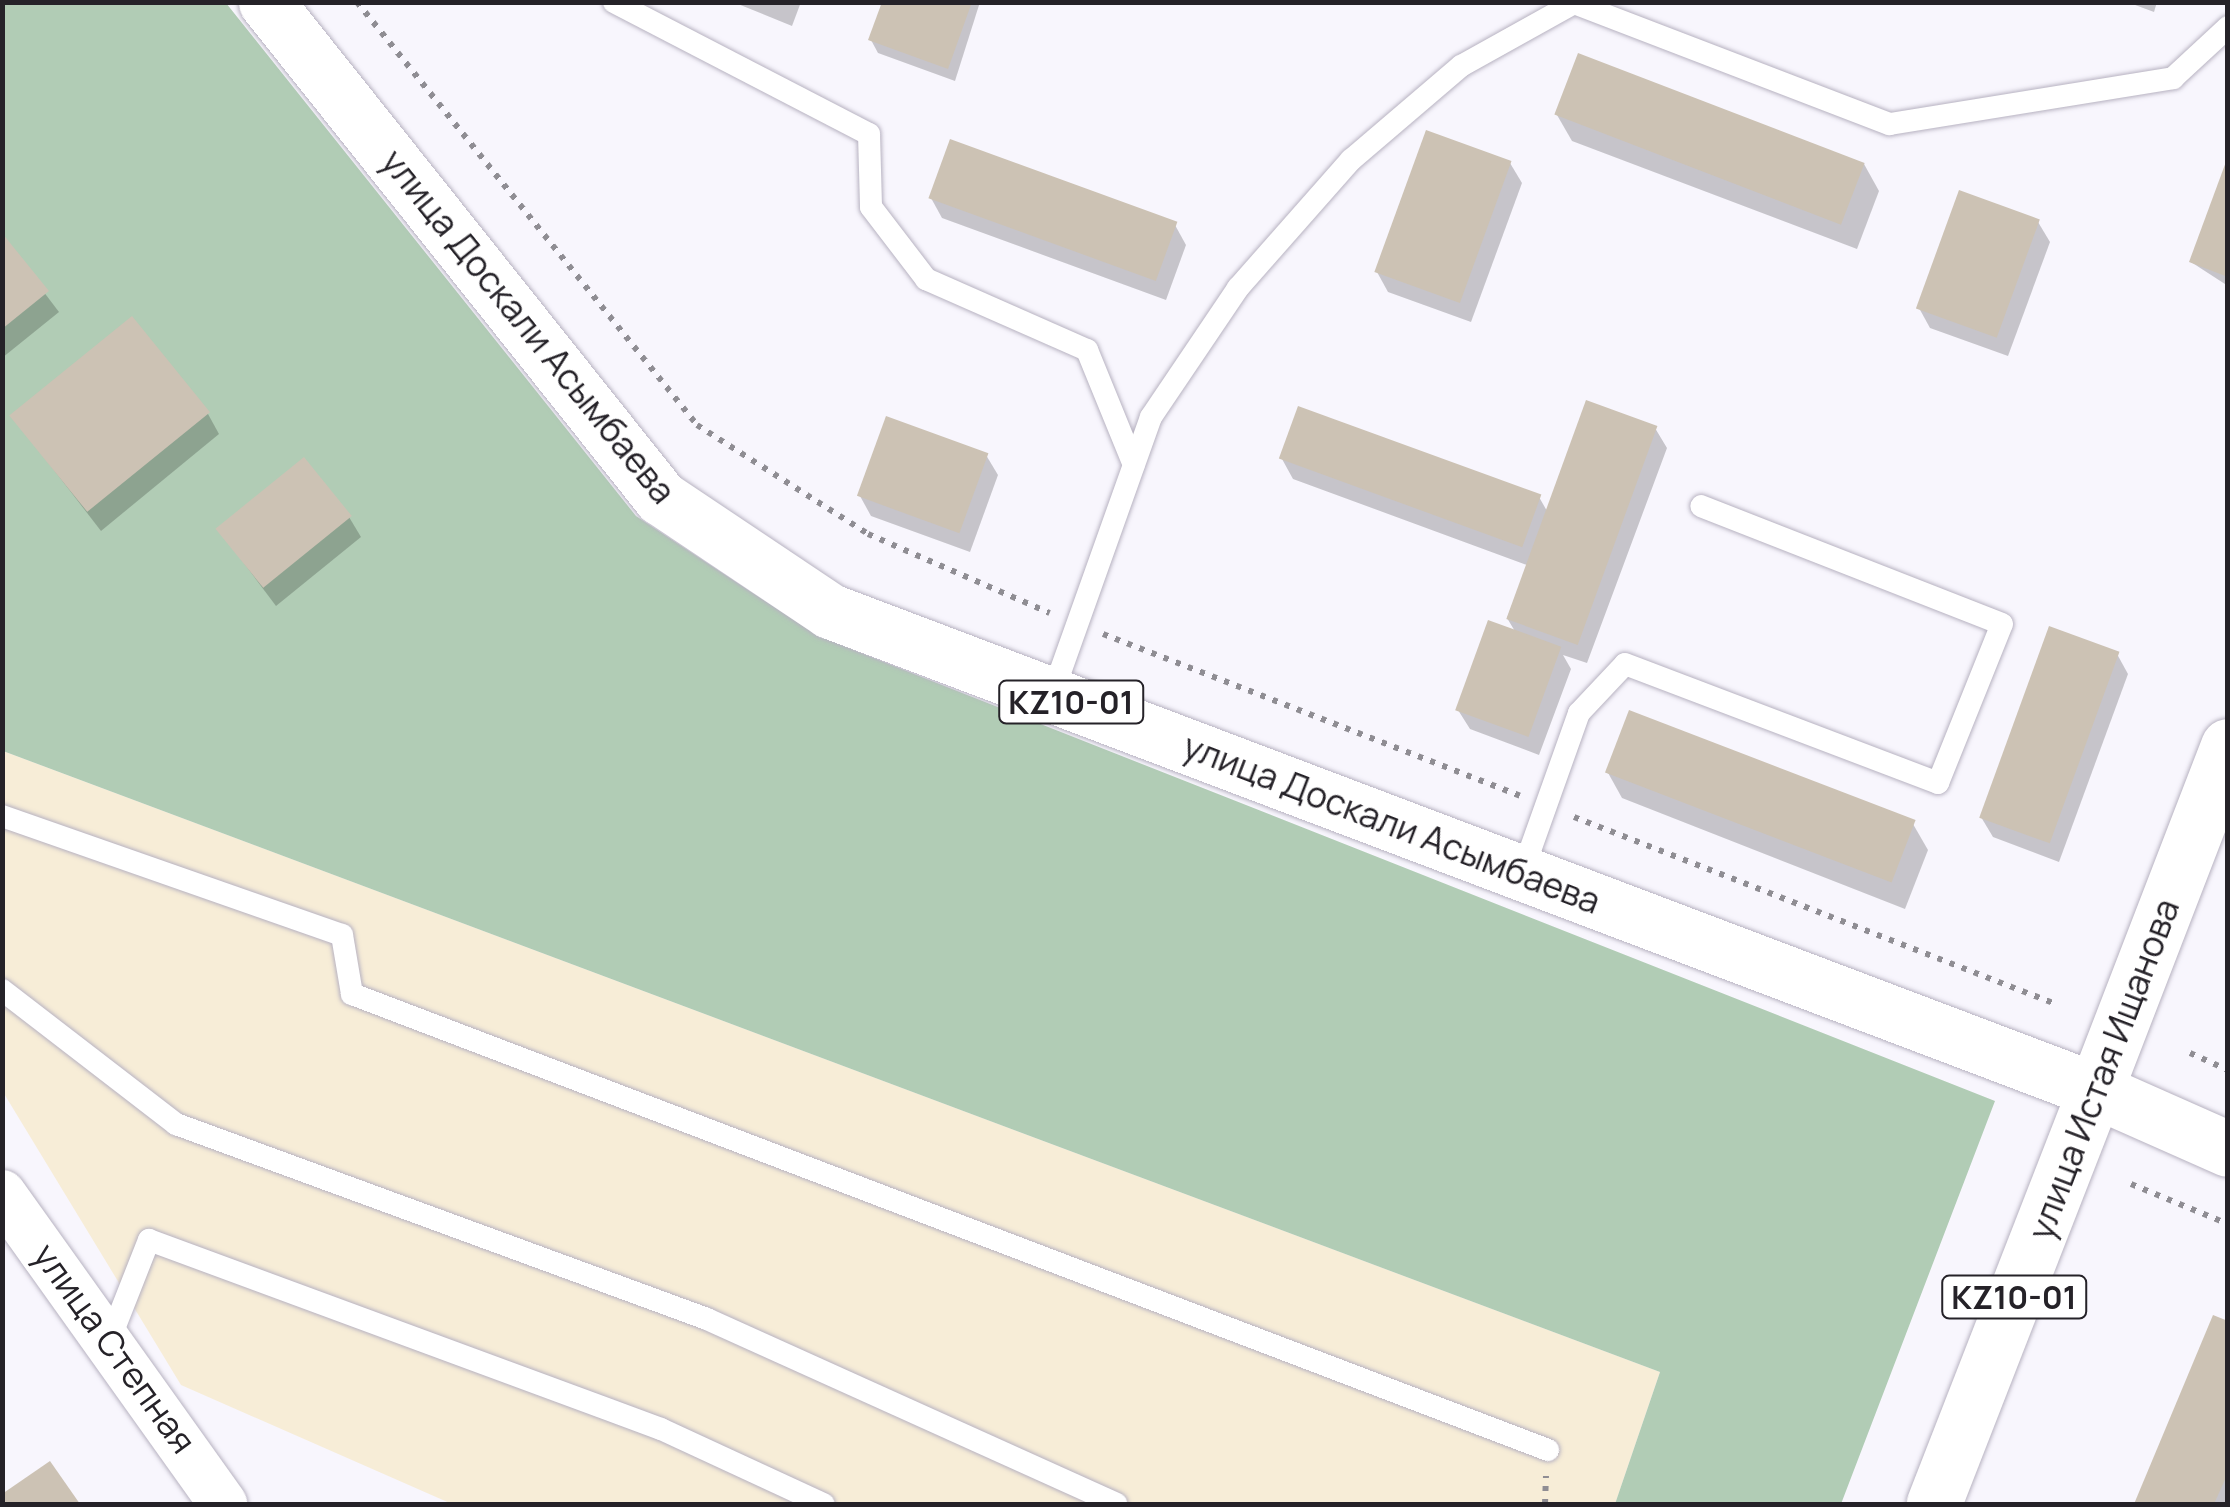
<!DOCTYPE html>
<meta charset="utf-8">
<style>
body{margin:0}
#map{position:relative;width:2230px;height:1507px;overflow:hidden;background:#f8f6fd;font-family:Manrope,sans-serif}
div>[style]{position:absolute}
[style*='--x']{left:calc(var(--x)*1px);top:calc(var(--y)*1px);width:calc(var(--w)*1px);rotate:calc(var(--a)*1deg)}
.industrial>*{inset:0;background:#f7edd7}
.green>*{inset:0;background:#b1ccb5}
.shadow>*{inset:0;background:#0003}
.building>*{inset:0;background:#ccc2b4;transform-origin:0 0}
.path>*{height:6px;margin-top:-3px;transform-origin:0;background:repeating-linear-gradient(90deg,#8f8d93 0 5px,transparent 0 13px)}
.roads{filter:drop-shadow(0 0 2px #b7b2c1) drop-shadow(0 0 2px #b7b2c1)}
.lane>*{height:22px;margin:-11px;padding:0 11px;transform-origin:11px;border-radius:11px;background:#fff}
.street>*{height:48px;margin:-24px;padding:0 24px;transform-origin:24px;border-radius:24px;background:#fff}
.secondary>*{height:55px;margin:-27.5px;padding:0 27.5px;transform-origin:27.5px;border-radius:27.5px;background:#fff}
.primary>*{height:55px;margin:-27.5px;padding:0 27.5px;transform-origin:27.5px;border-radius:27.5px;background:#fff}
span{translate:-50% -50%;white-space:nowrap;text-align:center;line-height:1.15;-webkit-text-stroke:8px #fff;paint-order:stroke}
.shield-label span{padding:2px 8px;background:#fff;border:2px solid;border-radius:8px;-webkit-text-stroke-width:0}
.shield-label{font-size:32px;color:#252228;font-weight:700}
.street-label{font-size:35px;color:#252228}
.frame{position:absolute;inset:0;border:5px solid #252228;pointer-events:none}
</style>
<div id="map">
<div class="industrial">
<div style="clip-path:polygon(3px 751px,1660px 1372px,1615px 1504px,452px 1504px,181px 1385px,3px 1092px)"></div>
</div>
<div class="green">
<div style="clip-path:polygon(2px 3px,226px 3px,636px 516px,818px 636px,1995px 1101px,1841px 1504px,1615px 1504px,1660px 1372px,3px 751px)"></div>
</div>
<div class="shadow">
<div style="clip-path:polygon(733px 2px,801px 2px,792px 26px)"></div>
<div style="clip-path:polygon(885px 2px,980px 2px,955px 81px,878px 53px,871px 40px)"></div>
<div style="clip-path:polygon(2127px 2px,2157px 2px,2154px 12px)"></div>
<div style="clip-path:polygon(1557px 115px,1864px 164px,1879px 191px,1857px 249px,1572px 141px)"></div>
<div style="clip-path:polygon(1510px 163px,1522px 183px,1471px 322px,1388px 292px,1377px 272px)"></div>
<div style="clip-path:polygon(2228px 165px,2228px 286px,2191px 262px)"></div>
<div style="clip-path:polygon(931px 198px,1175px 225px,1186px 245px,1166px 300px,942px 218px)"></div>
<div style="clip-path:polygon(2038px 222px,2050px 242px,2008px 356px,1930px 328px,1919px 308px)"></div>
<div style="clip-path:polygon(2px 237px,59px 312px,2px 358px)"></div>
<div style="clip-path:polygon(208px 414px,219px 434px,101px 531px,13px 417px)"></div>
<div style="clip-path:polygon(1655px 428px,1667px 448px,1587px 663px,1563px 655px,1571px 669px,1539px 755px,1470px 729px,1458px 710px,1516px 633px,1507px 618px,1527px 565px,1293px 479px,1282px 459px,1539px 497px,1547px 511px)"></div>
<div style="clip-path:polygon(986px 455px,998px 475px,970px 552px,871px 516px,860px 496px)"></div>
<div style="clip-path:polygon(349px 517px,361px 537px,276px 606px,219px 530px)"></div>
<div style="clip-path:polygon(2117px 654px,2128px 674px,2059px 862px,1993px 837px,1981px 817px)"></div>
<div style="clip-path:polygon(1607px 771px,1913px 824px,1928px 850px,1905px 909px,1622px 798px)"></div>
<div style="clip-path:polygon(2215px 1318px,2228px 1323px,2228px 1504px,2137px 1504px)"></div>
</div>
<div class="building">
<div style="clip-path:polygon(882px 2px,972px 2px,948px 69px,868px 40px)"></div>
<div style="left:1578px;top:53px;width:307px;height:66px;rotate:21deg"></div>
<div style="left:1426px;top:130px;width:91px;height:151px;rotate:20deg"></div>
<div style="left:950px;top:139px;width:242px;height:63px;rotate:20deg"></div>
<div style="clip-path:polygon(2227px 159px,2228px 159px,2228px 277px,2189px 262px)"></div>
<div style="left:1959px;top:190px;width:86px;height:126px;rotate:20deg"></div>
<div style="clip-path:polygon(2px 233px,49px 291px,2px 329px)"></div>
<div style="left:132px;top:316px;width:124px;height:158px;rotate:51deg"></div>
<div style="left:1586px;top:400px;width:76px;height:233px;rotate:20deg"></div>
<div style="left:1298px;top:406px;width:259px;height:56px;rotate:20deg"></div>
<div style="left:886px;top:416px;width:109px;height:85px;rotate:20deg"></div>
<div style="left:304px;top:457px;width:76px;height:114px;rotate:51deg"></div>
<div style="left:1488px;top:620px;width:78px;height:96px;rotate:20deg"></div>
<div style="left:2049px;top:626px;width:75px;height:204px;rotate:20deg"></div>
<div style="left:1629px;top:710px;width:307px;height:67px;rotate:21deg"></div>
<div style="clip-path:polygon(2213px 1315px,2228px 1321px,2228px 1473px,2214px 1504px,2134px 1504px)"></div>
<div style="clip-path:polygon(50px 1461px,80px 1504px,2px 1504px,2px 1494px)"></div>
</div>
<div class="path">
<div style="--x:357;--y:2;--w:543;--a:51.21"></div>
<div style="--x:697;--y:425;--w:203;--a:32.5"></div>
<div style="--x:868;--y:534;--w:198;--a:23.5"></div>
<div style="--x:1103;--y:634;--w:447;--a:21.2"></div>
<div style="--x:1574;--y:817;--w:514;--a:21.22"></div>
<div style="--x:2190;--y:1053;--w:42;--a:24.1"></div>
<div style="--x:2131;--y:1184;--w:105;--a:22.4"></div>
<div style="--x:1545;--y:1504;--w:28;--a:-88"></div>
</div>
<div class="roads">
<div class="lane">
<div style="--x:614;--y:2;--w:287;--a:27.4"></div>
<div style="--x:869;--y:134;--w:73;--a:88.4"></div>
<div style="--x:871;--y:207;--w:91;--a:52.6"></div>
<div style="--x:926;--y:279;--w:176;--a:23.8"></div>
<div style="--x:1087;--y:350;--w:124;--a:67.8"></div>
<div style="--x:1052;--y:695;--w:295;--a:-70.4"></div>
<div style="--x:1151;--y:417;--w:156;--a:-56"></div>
<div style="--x:1238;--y:288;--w:171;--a:-48.6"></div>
<div style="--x:1351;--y:160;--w:145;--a:-40.5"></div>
<div style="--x:1461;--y:66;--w:129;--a:-29.1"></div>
<div style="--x:1574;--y:3;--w:338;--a:21"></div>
<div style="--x:1890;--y:124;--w:287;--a:-9.2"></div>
<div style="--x:2173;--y:78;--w:75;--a:-42.8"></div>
<div style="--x:2;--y:816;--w:360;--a:19.3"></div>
<div style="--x:342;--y:935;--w:60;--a:80.4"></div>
<div style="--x:352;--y:994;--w:1280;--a:20.87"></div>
<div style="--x:1522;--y:873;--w:170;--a:-70.4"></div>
<div style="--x:1579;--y:713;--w:67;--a:-46.8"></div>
<div style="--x:1625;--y:664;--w:335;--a:20.8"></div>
<div style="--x:1938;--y:783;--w:171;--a:-68.1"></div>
<div style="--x:2002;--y:624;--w:323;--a:-158.6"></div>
<div style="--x:2;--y:990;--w:220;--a:37.6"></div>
<div style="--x:176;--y:1124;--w:566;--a:20.16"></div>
<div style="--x:707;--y:1319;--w:449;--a:24.3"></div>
<div style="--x:108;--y:1344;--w:112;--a:-68.5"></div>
<div style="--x:149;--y:1240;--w:546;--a:20.26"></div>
<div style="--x:661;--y:1429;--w:179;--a:24.8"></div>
</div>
<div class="street">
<div style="--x:2;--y:1194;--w:381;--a:54.5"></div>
</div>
<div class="secondary">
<div style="--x:2228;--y:746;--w:369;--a:111.1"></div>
<div style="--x:2095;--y:1090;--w:145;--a:23.9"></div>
</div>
<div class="primary">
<div style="--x:266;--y:2;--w:634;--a:51.47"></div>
<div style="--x:661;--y:498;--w:203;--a:33.8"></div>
<div style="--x:830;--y:611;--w:1353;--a:20.74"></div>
<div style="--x:2095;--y:1090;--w:444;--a:111.3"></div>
</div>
</div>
<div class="shield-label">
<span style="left:1071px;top:702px">KZ10-01</span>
<span style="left:2014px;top:1297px">KZ10-01</span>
</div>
<div class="street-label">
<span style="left:529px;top:326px;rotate:51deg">улица Доскали Асымбаева</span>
<span style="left:1392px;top:823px;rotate:21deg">улица Доскали Асымбаева</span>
<span style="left:2103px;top:1069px;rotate:-69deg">улица Истая Ищанова</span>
<span style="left:115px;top:1348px;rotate:54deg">улица Степная</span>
</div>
<div class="frame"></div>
</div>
